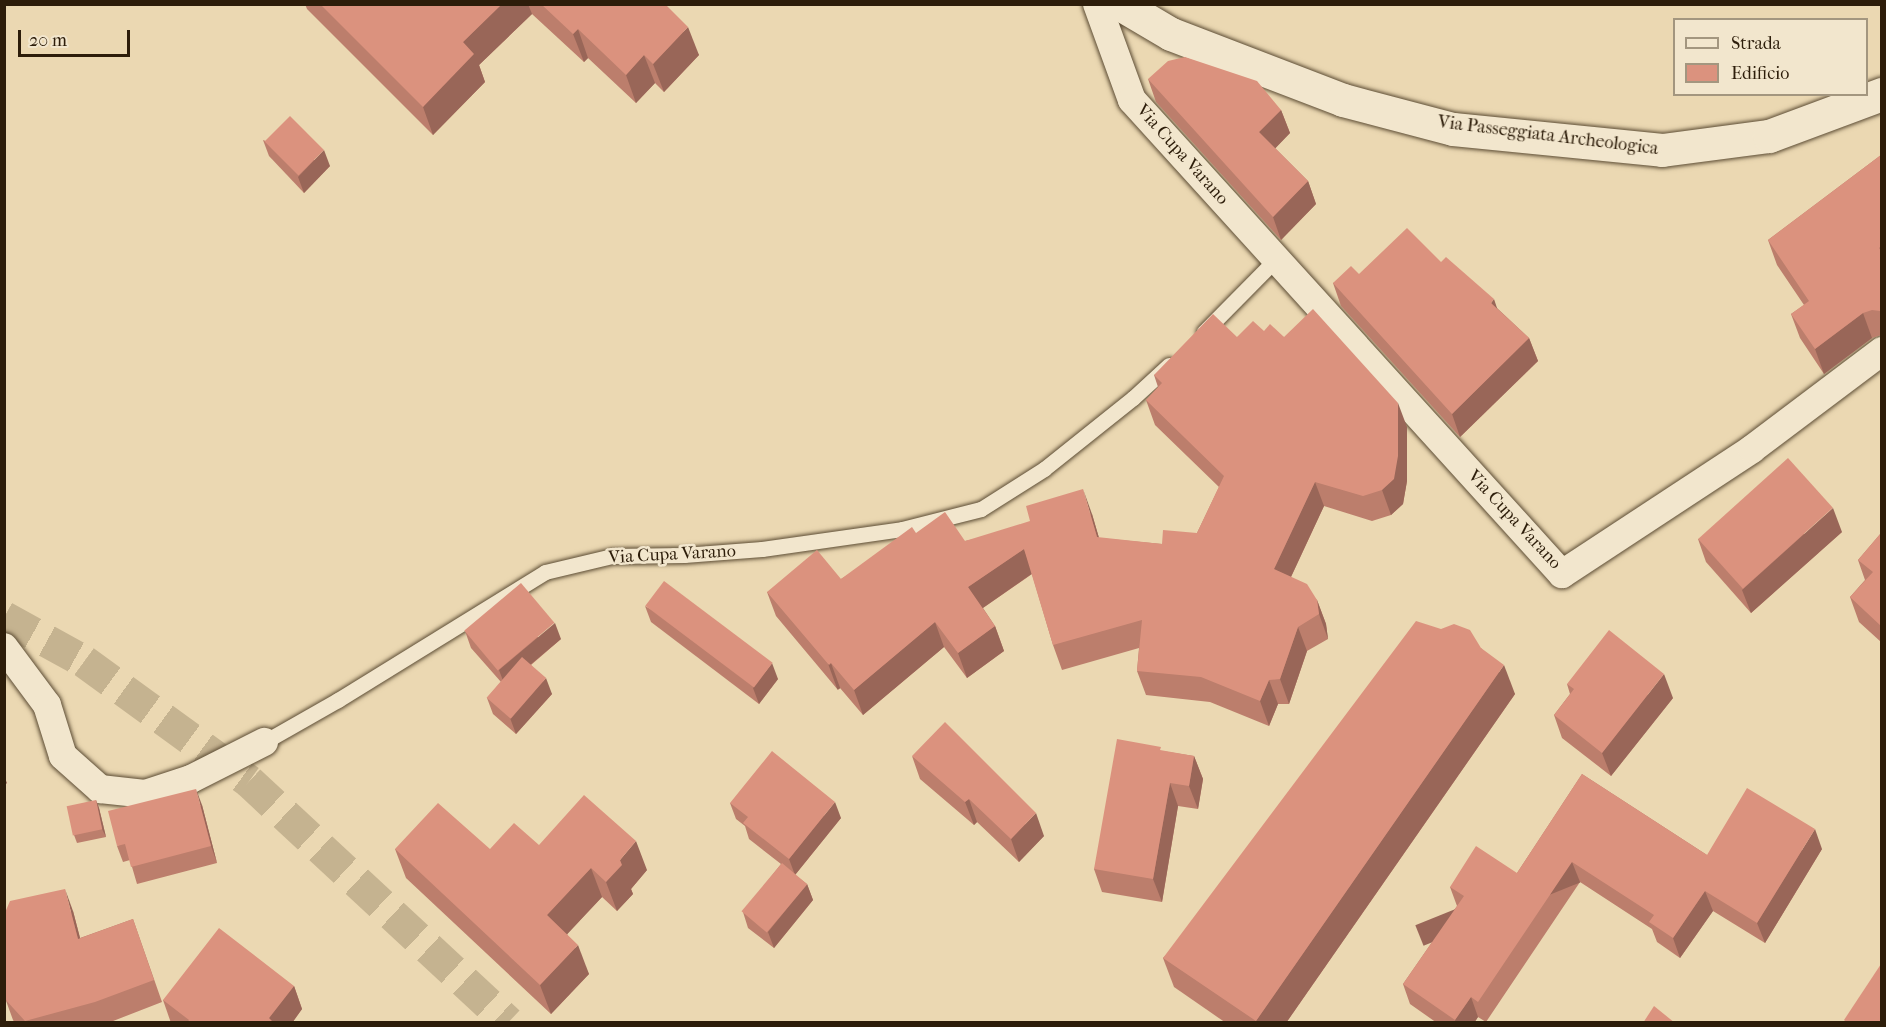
<!DOCTYPE html>
<style>
body{margin:0}
#map{position:relative;width:1886px;height:1027px;overflow:hidden;background:#ebd8b2;font-family:"IM FELL French Canon",serif}
div>[style]{position:absolute}
[style*='--x']{left:calc(var(--x)*1px);top:calc(var(--y)*1px);width:calc(var(--w)*1px);rotate:calc(var(--a)*1deg)}
.trunk-tunnel>*{height:33px;margin-top:-16.5px;transform-origin:0;background:repeating-linear-gradient(90deg,#c5b390 0 33px,transparent 0 49px)}
.roads{filter:drop-shadow(0 0 2px #5c4c34) drop-shadow(0 0 2px #5c4c34)}
.service>*{height:15px;margin:-7.5px;padding:0 7.5px;transform-origin:7.5px;border-radius:7.5px;background:#f2e6cd}
.minor>*{height:28px;margin:-14px;padding:0 14px;transform-origin:14px;border-radius:14px;background:#f2e6cd}
.tertiary>*{height:33px;margin:-16.5px;padding:0 16.5px;transform-origin:16.5px;border-radius:16.5px;background:#f2e6cd}
.wall>*{inset:0;background:#bc7e6c}
.shaded-wall>*{inset:0;background:#996658;transform-origin:0 0}
.building>*{inset:0;background:#db927e;transform-origin:0 0}
span{translate:-50% -50%;white-space:nowrap;text-align:center;line-height:1.15;-webkit-text-stroke:5px #f2e6cd;paint-order:stroke}
.street-label{font-size:18px;color:#2d1d0a}
.frame{position:absolute;inset:0;border:6px solid #2d1d0a;pointer-events:none}
.legend{position:absolute;left:1673px;top:18px;width:195px;height:78px;box-sizing:border-box;background:#f2e6cd;border:2px solid #a3967f;margin:0;padding:8px 10px;list-style:none;font-size:18px;color:#2d1d0a}
.legend li{display:flex;align-items:center;gap:12px;height:30px}
.legend b{width:30px;border:2px solid #a3967f}
.scale{position:absolute;left:18px;top:30px;width:112px;height:27px;box-sizing:border-box;border:3px solid #2d1d0a;border-top:0;padding-left:8px;font-size:18px;line-height:21px;white-space:nowrap;color:#2d1d0a;-webkit-text-stroke:4px #f2e6cd;paint-order:stroke}
</style>
<div id="map">
<div class="trunk-tunnel">
<div style="--x:4;--y:617;--w:91;--a:28.8"></div>
<div style="--x:84;--y:661;--w:204;--a:36"></div>
<div style="--x:249;--y:781;--w:354;--a:42.9"></div>
</div>
<div class="roads">
<div class="service">
<div style="--x:1204;--y:332;--w:101;--a:-45.4"></div>
<div style="--x:264;--y:742;--w:85;--a:-29.6"></div>
<div style="--x:338;--y:700;--w:243;--a:-31.7"></div>
<div style="--x:545;--y:572;--w:69;--a:-13.4"></div>
<div style="--x:612;--y:556;--w:72;--a:-0.8"></div>
<div style="--x:684;--y:555;--w:78;--a:-4.4"></div>
<div style="--x:762;--y:549;--w:141;--a:-8.1"></div>
<div style="--x:902;--y:529;--w:81;--a:-14.2"></div>
<div style="--x:981;--y:509;--w:75;--a:-32.4"></div>
<div style="--x:1044;--y:469;--w:114;--a:-38.6"></div>
<div style="--x:1133;--y:398;--w:49;--a:-42.5"></div>
</div>
<div class="minor">
<div style="--x:1097;--y:4;--w:102;--a:70"></div>
<div style="--x:1132;--y:100;--w:640;--a:47.79"></div>
<div style="--x:1562;--y:574;--w:227;--a:-33.3"></div>
<div style="--x:1752;--y:449;--w:163;--a:-37"></div>
<div style="--x:4;--y:647;--w:72;--a:53.4"></div>
<div style="--x:47;--y:705;--w:53;--a:72.6"></div>
<div style="--x:63;--y:756;--w:50;--a:41.7"></div>
<div style="--x:100;--y:789;--w:45;--a:6.3"></div>
<div style="--x:145;--y:794;--w:48;--a:-18.1"></div>
<div style="--x:191;--y:779;--w:82;--a:-26.9"></div>
</div>
<div class="tertiary">
<div style="--x:1120;--y:4;--w:59;--a:30.5"></div>
<div style="--x:1171;--y:34;--w:184;--a:21"></div>
<div style="--x:1343;--y:100;--w:114;--a:14.8"></div>
<div style="--x:1453;--y:129;--w:210;--a:5.7"></div>
<div style="--x:1662;--y:150;--w:108;--a:-7.5"></div>
<div style="--x:1769;--y:136;--w:121;--a:-20.4"></div>
</div>
</div>
<div class="wall">
<div style="clip-path:polygon(305px 4px,665px 4px,699px 55px,664px 92px,655px 83px,636px 103px,588px 58px,584px 62px,532px 14px,479px 65px,485px 82px,433px 135px,307px 9px)"></div>
<div style="clip-path:polygon(1148px 79px,1281px 110px,1290px 133px,1275px 148px,1308px 181px,1316px 204px,1281px 240px,1156px 102px)"></div>
<div style="clip-path:polygon(263px 140px,330px 166px,304px 193px,269px 156px)"></div>
<div style="clip-path:polygon(1881px 155px,1881px 335px,1872px 338px,1824px 374px,1800px 338px,1791px 314px,1804px 305px,1777px 265px,1768px 240px)"></div>
<div style="clip-path:polygon(1441px 262px,1497px 308px,1529px 338px,1538px 361px,1460px 437px,1341px 306px,1333px 283px,1359px 274px)"></div>
<div style="clip-path:polygon(1264px 331px,1284px 337px,1407px 427px,1407px 481px,1403px 504px,1391px 515px,1372px 521px,1324px 506px,1291px 577px,1317px 600px,1326px 624px,1328px 639px,1307px 651px,1289px 704px,1278px 704px,1269px 726px,1210px 702px,1146px 695px,1137px 671px,1139px 648px,1062px 670px,1053px 645px,1032px 574px,983px 608px,995px 626px,1004px 651px,967px 678px,944px 647px,863px 715px,840px 688px,838px 690px,776px 616px,767px 592px,841px 579px,916px 533px,965px 541px,1092px 514px,1099px 538px,1162px 544px,1197px 533px,1219px 487px,1155px 425px,1146px 400px,1158px 387px,1154px 375px,1237px 337px)"></div>
<div style="clip-path:polygon(1842px 532px,1751px 613px,1706px 562px,1698px 539px)"></div>
<div style="clip-path:polygon(1881px 533px,1881px 642px,1859px 622px,1850px 597px,1865px 580px,1858px 560px)"></div>
<div style="clip-path:polygon(645px 606px,778px 679px,759px 704px,651px 622px)"></div>
<div style="clip-path:polygon(465px 631px,561px 639px,531px 665px,552px 694px,516px 734px,493px 714px,487px 698px,501px 682px,471px 648px)"></div>
<div style="clip-path:polygon(1481px 648px,1515px 694px,1286px 1023px,1226px 1023px,1174px 987px,1163px 958px)"></div>
<div style="clip-path:polygon(1567px 684px,1673px 698px,1611px 776px,1562px 738px,1554px 715px,1570px 694px)"></div>
<div style="clip-path:polygon(1162px 751px,1194px 756px,1203px 779px,1198px 809px,1178px 806px,1162px 902px,1102px 892px,1094px 869px)"></div>
<div style="clip-path:polygon(912px 756px,1044px 836px,1019px 862px,977px 822px,974px 825px,920px 779px)"></div>
<div style="clip-path:polygon(1582px 774px,1707px 855px,1822px 849px,1765px 943px,1713px 911px,1680px 958px,1657px 942px,1652px 929px,1580px 882px,1486px 1022px,1478px 1017px,1474px 1023px,1437px 1023px,1410px 1004px,1403px 984px,1457px 906px,1450px 887px,1517px 873px)"></div>
<div style="clip-path:polygon(96px 800px,99px 808px,106px 837px,77px 843px,74px 835px)"></div>
<div style="clip-path:polygon(730px 803px,841px 818px,795px 875px,807px 884px,813px 900px,774px 948px,748px 928px,743px 912px,781px 864px,749px 839px,745px 826px,736px 819px)"></div>
<div style="clip-path:polygon(202px 805px,217px 863px,137px 884px,130px 860px,123px 862px,117px 846px)"></div>
<div style="clip-path:polygon(395px 849px,490px 849px,647px 870px,631px 889px,633px 894px,617px 911px,602px 897px,567px 934px,589px 974px,551px 1014px,406px 878px)"></div>
<div style="clip-path:polygon(73px 911px,80px 938px,133px 919px,162px 1002px,108px 1023px,15px 1023px,13px 1020px,5px 998px)"></div>
<div style="clip-path:polygon(294px 986px,302px 1009px,292px 1023px,171px 1023px,163px 1000px)"></div>
</div>
<div class="shaded-wall">
<div style="clip-path:polygon(502px 4px,528px 4px,532px 14px,479px 65px,485px 82px,433px 135px,423px 107px,463px 42px)"></div>
<div style="clip-path:polygon(688px 27px,699px 55px,664px 92px,653px 64px)"></div>
<div style="clip-path:polygon(578px 29px,588px 58px,584px 62px,573px 34px)"></div>
<div style="clip-path:polygon(644px 55px,655px 83px,636px 103px,626px 75px)"></div>
<div style="clip-path:polygon(1281px 110px,1290px 133px,1268px 156px,1259px 132px)"></div>
<div style="clip-path:polygon(324px 150px,330px 166px,304px 193px,298px 177px)"></div>
<div style="clip-path:polygon(1308px 181px,1316px 204px,1281px 240px,1273px 217px)"></div>
<div style="clip-path:polygon(1494px 299px,1502px 323px,1491px 303px)"></div>
<div style="clip-path:polygon(1863px 313px,1872px 338px,1824px 374px,1815px 349px)"></div>
<div style="clip-path:polygon(1529px 338px,1538px 361px,1460px 437px,1452px 414px)"></div>
<div style="clip-path:polygon(1398px 403px,1407px 427px,1407px 481px,1403px 504px,1391px 515px,1382px 490px)"></div>
<div style="clip-path:polygon(1315px 482px,1324px 506px,1283px 594px,1274px 569px)"></div>
<div style="clip-path:polygon(1083px 489px,1092px 514px,1106px 562px,1097px 537px)"></div>
<div style="clip-path:polygon(1833px 508px,1842px 532px,1751px 613px,1742px 590px)"></div>
<div style="clip-path:polygon(1024px 549px,1033px 573px,977px 612px,968px 587px)"></div>
<div style="clip-path:polygon(1317px 600px,1326px 624px,1328px 639px,1319px 614px)"></div>
<div style="clip-path:polygon(935px 622px,944px 647px,863px 715px,854px 690px)"></div>
<div style="clip-path:polygon(555px 623px,561px 639px,505px 686px,499px 670px)"></div>
<div style="clip-path:polygon(995px 626px,1004px 651px,967px 678px,958px 653px)"></div>
<div style="clip-path:polygon(1298px 627px,1307px 651px,1289px 704px,1280px 679px)"></div>
<div style="clip-path:polygon(772px 663px,778px 679px,759px 704px,753px 688px)"></div>
<div style="left:831px;top:663px;width:27px;height:3px;rotate:70deg"></div>
<div style="clip-path:polygon(1504px 665px,1515px 694px,1286px 1023px,1257px 1023px,1256px 1021px)"></div>
<div style="clip-path:polygon(1664px 674px,1673px 698px,1611px 776px,1602px 753px)"></div>
<div style="clip-path:polygon(546px 678px,552px 694px,516px 734px,510px 718px)"></div>
<div style="clip-path:polygon(1269px 680px,1278px 704px,1269px 726px,1260px 701px)"></div>
<div style="clip-path:polygon(1194px 756px,1203px 779px,1198px 809px,1189px 786px)"></div>
<div style="clip-path:polygon(4px 776px,7px 783px,4px 786px)"></div>
<div style="clip-path:polygon(1170px 783px,1178px 806px,1162px 902px,1153px 879px)"></div>
<div style="clip-path:polygon(196px 789px,202px 805px,217px 863px,211px 846px)"></div>
<div style="clip-path:polygon(969px 799px,977px 822px,974px 825px,965px 802px)"></div>
<div style="clip-path:polygon(96px 800px,99px 808px,106px 837px,102px 829px)"></div>
<div style="clip-path:polygon(835px 802px,841px 818px,795px 875px,789px 859px)"></div>
<div style="clip-path:polygon(1036px 813px,1044px 836px,1019px 862px,1011px 839px)"></div>
<div style="clip-path:polygon(1815px 829px,1822px 849px,1765px 943px,1757px 923px)"></div>
<div style="clip-path:polygon(636px 841px,647px 870px,631px 889px,633px 894px,617px 911px,606px 882px,620px 860px)"></div>
<div style="left:1572px;top:862px;width:22px;height:169px;rotate:68deg"></div>
<div style="clip-path:polygon(591px 868px,602px 897px,558px 944px,547px 915px)"></div>
<div style="clip-path:polygon(807px 884px,813px 900px,774px 948px,768px 932px)"></div>
<div style="clip-path:polygon(65px 889px,73px 911px,86px 961px,78px 939px)"></div>
<div style="clip-path:polygon(1705px 891px,1713px 911px,1680px 958px,1673px 938px)"></div>
<div style="clip-path:polygon(578px 945px,589px 974px,551px 1014px,540px 985px)"></div>
<div style="clip-path:polygon(294px 986px,302px 1009px,292px 1023px,270px 1023px,269px 1018px)"></div>
<div style="clip-path:polygon(1471px 997px,1478px 1017px,1474px 1023px,1456px 1023px,1455px 1020px)"></div>
</div>
<div class="building">
<div style="clip-path:polygon(320px 4px,502px 4px,463px 42px,474px 54px,423px 107px)"></div>
<div style="clip-path:polygon(541px 4px,665px 4px,688px 27px,653px 64px,644px 55px,626px 75px,578px 29px,573px 34px)"></div>
<div style="clip-path:polygon(1185px 57px,1257px 81px,1281px 110px,1259px 132px,1308px 181px,1273px 217px,1148px 79px,1168px 61px)"></div>
<div style="left:290px;top:116px;width:48px;height:36px;rotate:45deg"></div>
<div style="clip-path:polygon(1881px 155px,1881px 246px,1879px 248px,1881px 251px,1881px 313px,1880px 311px,1872px 310px,1863px 313px,1815px 349px,1791px 314px,1809px 301px,1768px 240px)"></div>
<div style="clip-path:polygon(1407px 228px,1441px 262px,1446px 257px,1494px 299px,1491px 303px,1529px 338px,1452px 414px,1333px 283px,1351px 266px,1359px 274px)"></div>
<div style="clip-path:polygon(1313px 309px,1398px 403px,1398px 456px,1394px 479px,1382px 490px,1363px 496px,1315px 482px,1274px 569px,1307px 584px,1317px 600px,1319px 614px,1298px 627px,1280px 679px,1269px 680px,1260px 701px,1201px 677px,1137px 671px,1142px 620px,1053px 645px,1024px 549px,968px 587px,995px 626px,958px 653px,935px 622px,854px 690px,831px 663px,829px 665px,767px 592px,817px 550px,841px 579px,912px 527px,916px 533px,945px 512px,965px 541px,1030px 521px,1026px 506px,1083px 489px,1097px 537px,1162px 544px,1163px 530px,1197px 533px,1224px 476px,1146px 400px,1162px 383px,1154px 375px,1213px 314px,1237px 337px,1253px 321px,1264px 331px,1270px 324px,1284px 337px)"></div>
<div style="left:1788px;top:458px;width:67px;height:121px;rotate:48deg"></div>
<div style="clip-path:polygon(1881px 533px,1881px 626px,1850px 597px,1873px 572px,1858px 560px)"></div>
<div style="left:664px;top:581px;width:136px;height:31px;rotate:37deg"></div>
<div style="left:521px;top:583px;width:52px;height:74px;rotate:50deg"></div>
<div style="clip-path:polygon(1416px 621px,1441px 629px,1454px 624px,1470px 630px,1481px 648px,1504px 665px,1256px 1021px,1163px 958px)"></div>
<div style="clip-path:polygon(1609px 630px,1664px 674px,1602px 753px,1554px 715px,1574px 689px,1567px 684px)"></div>
<div style="left:522px;top:657px;width:32px;height:54px;rotate:41deg"></div>
<div style="clip-path:polygon(945px 722px,1036px 813px,1011px 839px,969px 799px,965px 802px,912px 756px)"></div>
<div style="clip-path:polygon(1117px 739px,1161px 747px,1160px 750px,1194px 756px,1189px 786px,1170px 783px,1153px 879px,1094px 869px)"></div>
<div style="clip-path:polygon(772px 751px,835px 802px,789px 859px,743px 823px,748px 817px,730px 803px)"></div>
<div style="clip-path:polygon(1582px 774px,1707px 855px,1747px 788px,1815px 829px,1757px 923px,1705px 891px,1673px 938px,1649px 922px,1654px 915px,1572px 862px,1478px 1002px,1471px 997px,1455px 1020px,1403px 984px,1464px 896px,1450px 887px,1476px 846px,1517px 873px)"></div>
<div style="clip-path:polygon(196px 789px,211px 846px,131px 867px,125px 844px,117px 846px,108px 811px)"></div>
<div style="clip-path:polygon(584px 795px,636px 841px,620px 860px,622px 865px,606px 882px,591px 868px,547px 915px,578px 945px,540px 985px,395px 849px,438px 803px,490px 849px,514px 823px,539px 845px)"></div>
<div style="left:96px;top:800px;width:30px;height:30px;rotate:78deg"></div>
<div style="left:782px;top:863px;width:33px;height:63px;rotate:40deg"></div>
<div style="clip-path:polygon(65px 889px,78px 939px,133px 919px,154px 980px,95px 1002px,25px 1021px,4px 998px,4px 915px,10px 901px)"></div>
<div style="clip-path:polygon(219px 928px,294px 986px,269px 1018px,274px 1023px,187px 1023px,189px 1020px,163px 1000px)"></div>
<div style="clip-path:polygon(1881px 964px,1881px 1023px,1847px 1023px,1844px 1020px)"></div>
<div style="clip-path:polygon(1654px 1006px,1675px 1023px,1643px 1023px)"></div>
</div>
<div class="street-label">
<span style="left:1548px;top:136px;rotate:7deg">Via Passeggiata Archeologica</span>
<span style="left:1182px;top:155px;rotate:48deg">Via Cupa Varano</span>
<span style="left:1514px;top:520px;rotate:47deg">Via Cupa Varano</span>
<span style="left:672px;top:555px;rotate:-3deg">Via Cupa Varano</span>
</div>
<div class="frame"></div>
<ul class="legend">
<li><b style="height:8px;background:#f2e6cd"></b>Strada</li>
<li><b style="height:16px;background:#db927e"></b>Edificio</li>
</ul>
<div class="scale">20 m</div>
</div>
